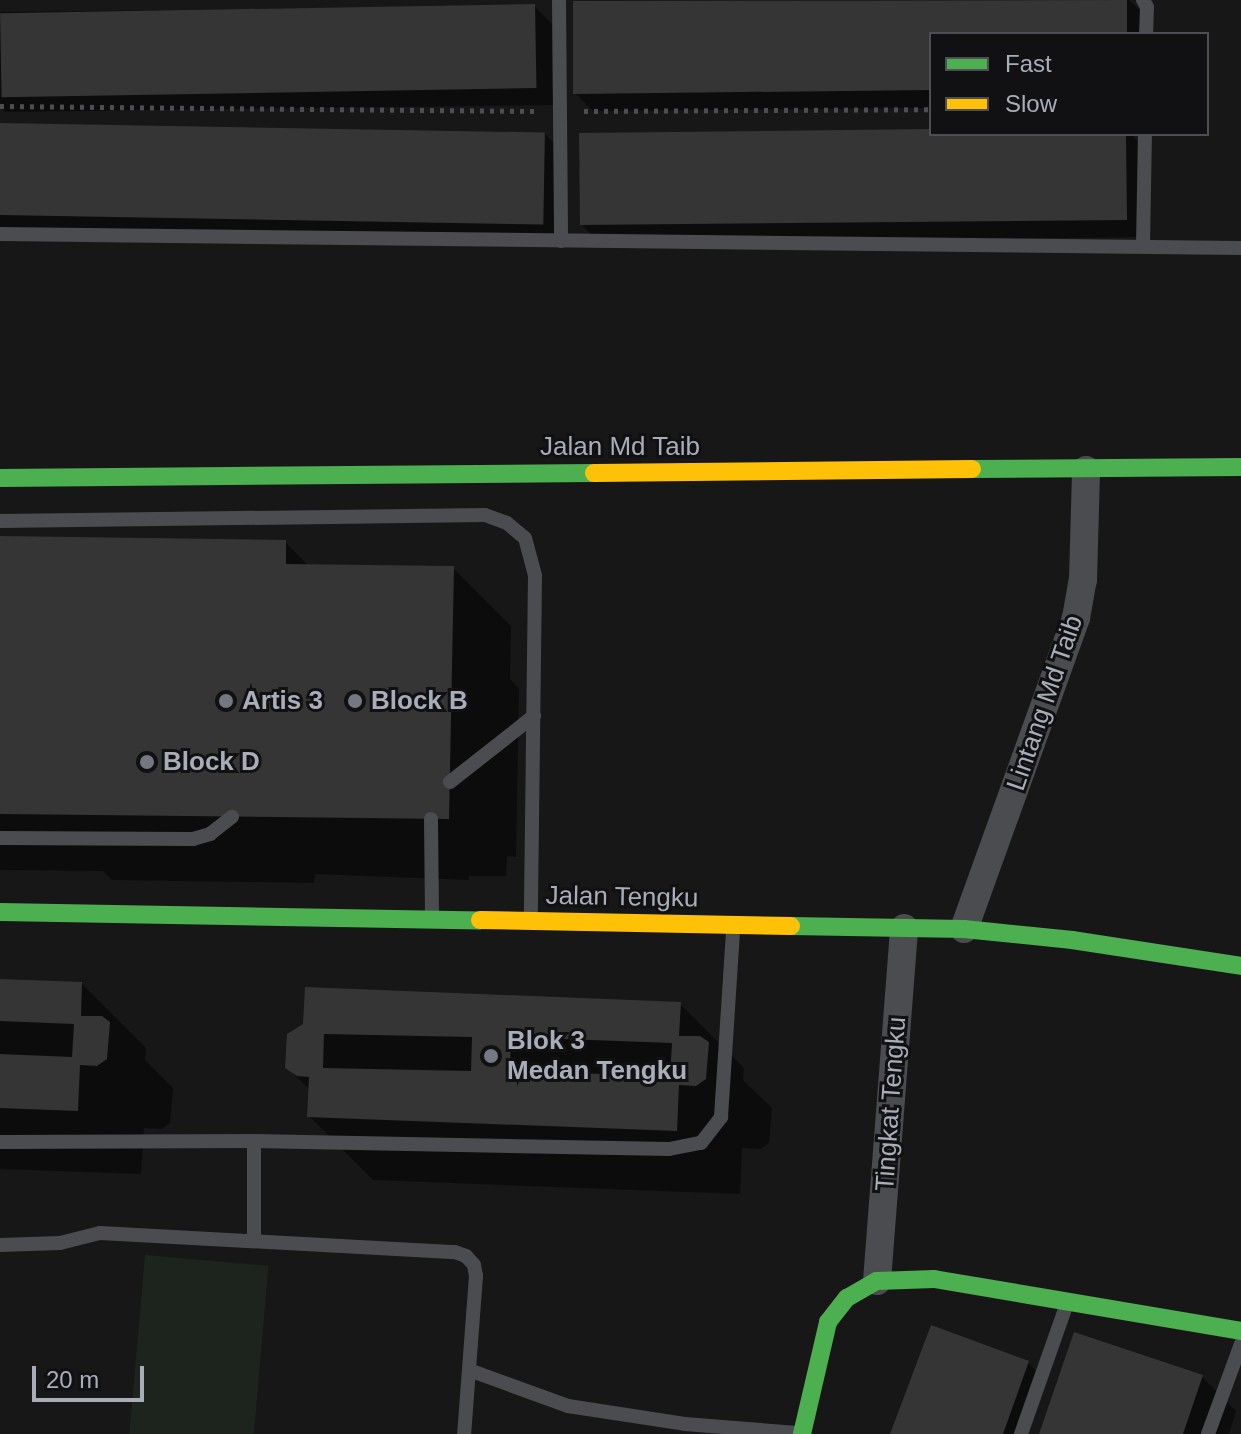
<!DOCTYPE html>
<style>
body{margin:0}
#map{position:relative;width:1241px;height:1434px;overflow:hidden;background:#171717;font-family:Arial,sans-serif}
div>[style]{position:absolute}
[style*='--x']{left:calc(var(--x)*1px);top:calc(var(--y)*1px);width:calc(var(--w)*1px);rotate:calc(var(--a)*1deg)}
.green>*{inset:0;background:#1d241e;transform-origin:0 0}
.shadow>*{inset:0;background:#0007}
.building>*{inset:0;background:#353536;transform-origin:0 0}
.path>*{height:5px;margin-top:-2.5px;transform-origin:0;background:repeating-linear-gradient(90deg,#4d4e52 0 4px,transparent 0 10px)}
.lane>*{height:14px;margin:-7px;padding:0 7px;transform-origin:7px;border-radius:7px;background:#4b4c50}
.street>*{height:28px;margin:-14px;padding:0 14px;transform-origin:14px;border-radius:14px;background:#4b4c50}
.fast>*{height:18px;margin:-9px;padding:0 9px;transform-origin:9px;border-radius:9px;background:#4caf50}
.slow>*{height:18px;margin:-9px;padding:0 9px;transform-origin:9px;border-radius:9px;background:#ffc107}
.dots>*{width:22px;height:22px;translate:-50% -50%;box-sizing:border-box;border:4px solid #111113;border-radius:50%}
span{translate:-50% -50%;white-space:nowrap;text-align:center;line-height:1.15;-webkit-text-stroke:6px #111113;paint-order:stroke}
.street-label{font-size:26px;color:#a8adb8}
.poi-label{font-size:26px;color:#a8adb8;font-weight:700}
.left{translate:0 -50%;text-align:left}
.legend{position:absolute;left:929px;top:32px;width:280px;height:104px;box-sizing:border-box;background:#111113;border:2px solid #4d4f55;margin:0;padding:10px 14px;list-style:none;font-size:24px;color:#a8adb8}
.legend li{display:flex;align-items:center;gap:16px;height:40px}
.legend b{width:40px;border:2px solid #4d4f55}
.scale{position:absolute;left:32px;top:1366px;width:112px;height:36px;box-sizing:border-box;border:4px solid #a8adb8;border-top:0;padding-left:10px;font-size:24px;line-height:28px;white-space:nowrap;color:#a8adb8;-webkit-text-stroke:6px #111113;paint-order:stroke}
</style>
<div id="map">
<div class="green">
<div style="left:145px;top:1255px;width:124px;height:180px;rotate:5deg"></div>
</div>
<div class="shadow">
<div style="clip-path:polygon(865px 0,1129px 0,1145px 15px,1145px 34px,931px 34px,931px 108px,593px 111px,575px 93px,575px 3px)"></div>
<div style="clip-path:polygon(534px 6px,552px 24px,553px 105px,5px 112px,0 107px,0 12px)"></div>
<div style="clip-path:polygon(0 125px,544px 133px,562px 151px,560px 241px,0 232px)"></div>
<div style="clip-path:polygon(931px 131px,931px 134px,1131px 134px,1144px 147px,1144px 237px,600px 243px,582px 225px)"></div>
<div style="clip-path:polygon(0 538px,285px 542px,309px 566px,453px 568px,511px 626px,510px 679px,519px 688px,516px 857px,507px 856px,506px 876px,469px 876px,469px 880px,315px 874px,314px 883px,112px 880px,103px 871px,0 870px)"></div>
<div style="clip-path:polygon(0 981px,82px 984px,146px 1048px,145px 1060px,173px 1088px,170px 1123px,162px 1129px,144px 1128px,141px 1174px,0 1169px)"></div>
<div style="clip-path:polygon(680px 1004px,744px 1068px,743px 1080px,772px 1108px,769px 1143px,760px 1149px,742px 1148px,740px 1194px,373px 1180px,309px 1116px,310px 1090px,287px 1067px,289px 1035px)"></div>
<div style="clip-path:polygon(932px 1328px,1028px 1363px,1046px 1381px,1027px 1434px,892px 1434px)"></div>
<div style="clip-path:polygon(1202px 1377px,1236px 1411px,1229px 1434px,1041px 1434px)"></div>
</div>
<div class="building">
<div style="clip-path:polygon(1127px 0,1127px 34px,931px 34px,931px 90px,573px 94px,573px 1px)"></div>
<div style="left:535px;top:4px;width:84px;height:535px;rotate:89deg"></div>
<div style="left:0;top:123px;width:545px;height:92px;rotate:1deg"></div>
<div style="clip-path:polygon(931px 129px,931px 134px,1126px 134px,1127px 220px,580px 225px,579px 133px)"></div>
<div style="clip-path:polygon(0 536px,286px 540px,286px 564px,454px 566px,449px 819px,0 814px)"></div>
<div style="clip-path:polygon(0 979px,82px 982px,81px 1016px,102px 1016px,110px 1022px,107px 1059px,97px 1066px,80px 1065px,78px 1111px,0 1108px,0 1054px,72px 1057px,74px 1024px,0 1021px)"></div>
<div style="clip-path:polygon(evenodd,305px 987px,681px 1002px,679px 1036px,700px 1036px,709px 1042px,706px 1079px,696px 1086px,679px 1085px,677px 1131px,307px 1117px,309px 1077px,297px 1076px,285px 1068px,287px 1034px,303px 1024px,305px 987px,324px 1034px,472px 1037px,471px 1071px,323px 1068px,324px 1034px,305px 987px,511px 1037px,672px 1043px,670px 1077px,510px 1070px,511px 1037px)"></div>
<div style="clip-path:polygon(931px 1325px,1029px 1361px,1003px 1434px,890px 1434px)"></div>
<div style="clip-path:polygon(1074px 1332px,1203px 1375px,1183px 1434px,1039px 1434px)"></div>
</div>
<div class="path">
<div style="--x:0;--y:106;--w:534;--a:0.54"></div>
<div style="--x:584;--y:111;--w:347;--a:-0.3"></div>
</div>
<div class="lane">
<div style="--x:559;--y:0;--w:241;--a:89.5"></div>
<div style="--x:1143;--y:0;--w:8;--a:60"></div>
<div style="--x:1147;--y:7;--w:27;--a:92"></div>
<div style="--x:0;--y:234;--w:1241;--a:0.65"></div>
<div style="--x:1143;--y:246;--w:112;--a:-89"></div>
<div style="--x:0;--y:521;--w:485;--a:-0.7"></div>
<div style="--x:485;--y:515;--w:23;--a:20"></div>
<div style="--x:507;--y:523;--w:23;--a:40"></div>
<div style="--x:525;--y:538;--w:39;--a:75"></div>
<div style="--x:535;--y:576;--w:341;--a:90.7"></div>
<div style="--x:450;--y:782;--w:107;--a:-38.2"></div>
<div style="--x:431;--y:819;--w:96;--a:89.4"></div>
<div style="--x:0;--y:838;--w:193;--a:0.3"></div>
<div style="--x:193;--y:839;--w:18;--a:-16"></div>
<div style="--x:210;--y:834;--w:28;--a:-38"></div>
<div style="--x:0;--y:1142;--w:254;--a:-0.2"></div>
<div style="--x:254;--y:1141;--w:415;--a:1.1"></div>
<div style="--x:669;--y:1149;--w:33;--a:-11"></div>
<div style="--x:701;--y:1143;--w:33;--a:-52"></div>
<div style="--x:721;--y:1117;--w:188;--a:-86.3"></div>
<div style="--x:254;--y:1239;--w:98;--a:-90"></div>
<div style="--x:0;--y:1245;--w:60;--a:-1.9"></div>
<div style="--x:60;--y:1243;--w:41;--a:-14"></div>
<div style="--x:100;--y:1233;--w:356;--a:3.1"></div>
<div style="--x:455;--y:1252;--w:12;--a:20"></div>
<div style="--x:466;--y:1256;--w:12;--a:48"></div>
<div style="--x:474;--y:1265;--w:11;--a:80"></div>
<div style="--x:476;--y:1276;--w:158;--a:94.3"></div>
<div style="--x:469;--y:1370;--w:105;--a:20"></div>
<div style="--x:568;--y:1406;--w:118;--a:8.7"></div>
<div style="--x:685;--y:1424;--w:113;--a:4.6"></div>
<div style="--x:1021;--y:1434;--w:136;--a:-70.6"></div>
<div style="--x:1208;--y:1434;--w:96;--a:-69.9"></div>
</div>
<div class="street">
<div style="--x:964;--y:929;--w:331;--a:-70.2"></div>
<div style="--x:1076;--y:618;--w:39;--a:-80"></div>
<div style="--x:1083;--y:580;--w:110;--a:-88.4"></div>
<div style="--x:877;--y:1281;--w:354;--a:-85.6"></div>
</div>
<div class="fast">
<div style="--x:972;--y:469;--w:269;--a:-0.4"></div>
<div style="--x:0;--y:478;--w:594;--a:-0.48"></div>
<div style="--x:0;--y:912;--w:480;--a:1"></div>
<div style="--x:791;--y:926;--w:173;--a:1"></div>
<div style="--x:964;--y:929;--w:109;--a:5.8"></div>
<div style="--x:1072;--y:940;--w:171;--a:8.7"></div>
<div style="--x:802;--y:1434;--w:115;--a:-76.9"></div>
<div style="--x:828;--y:1322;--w:31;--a:-52"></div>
<div style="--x:847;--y:1298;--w:34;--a:-30"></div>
<div style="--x:877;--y:1281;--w:57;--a:-2"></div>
<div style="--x:934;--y:1279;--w:311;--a:9.6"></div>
</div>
<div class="slow">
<div style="--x:594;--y:473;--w:378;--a:-0.6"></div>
<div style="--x:480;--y:920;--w:311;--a:1.1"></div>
</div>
<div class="dots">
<div style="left:226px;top:701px;background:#757880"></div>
<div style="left:355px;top:701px;background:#757880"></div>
<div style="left:147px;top:762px;background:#757880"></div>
<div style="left:491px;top:1056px;background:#757880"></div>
</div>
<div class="street-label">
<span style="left:620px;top:447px">Jalan Md Taib</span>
<span style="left:1045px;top:703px;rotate:-71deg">Lintang Md Taib</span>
<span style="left:622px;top:897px;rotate:1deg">Jalan Tengku</span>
<span style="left:891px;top:1104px;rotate:-86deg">Tingkat Tengku</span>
</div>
<div class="poi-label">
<span class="left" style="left:242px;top:701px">Artis 3</span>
<span class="left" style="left:371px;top:701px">Block B</span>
<span class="left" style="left:163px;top:762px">Block D</span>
<span class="left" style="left:507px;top:1056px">Blok 3<br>Medan Tengku</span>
</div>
<ul class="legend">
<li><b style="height:10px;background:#4caf50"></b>Fast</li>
<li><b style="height:10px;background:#ffc107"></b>Slow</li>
</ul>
<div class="scale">20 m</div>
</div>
